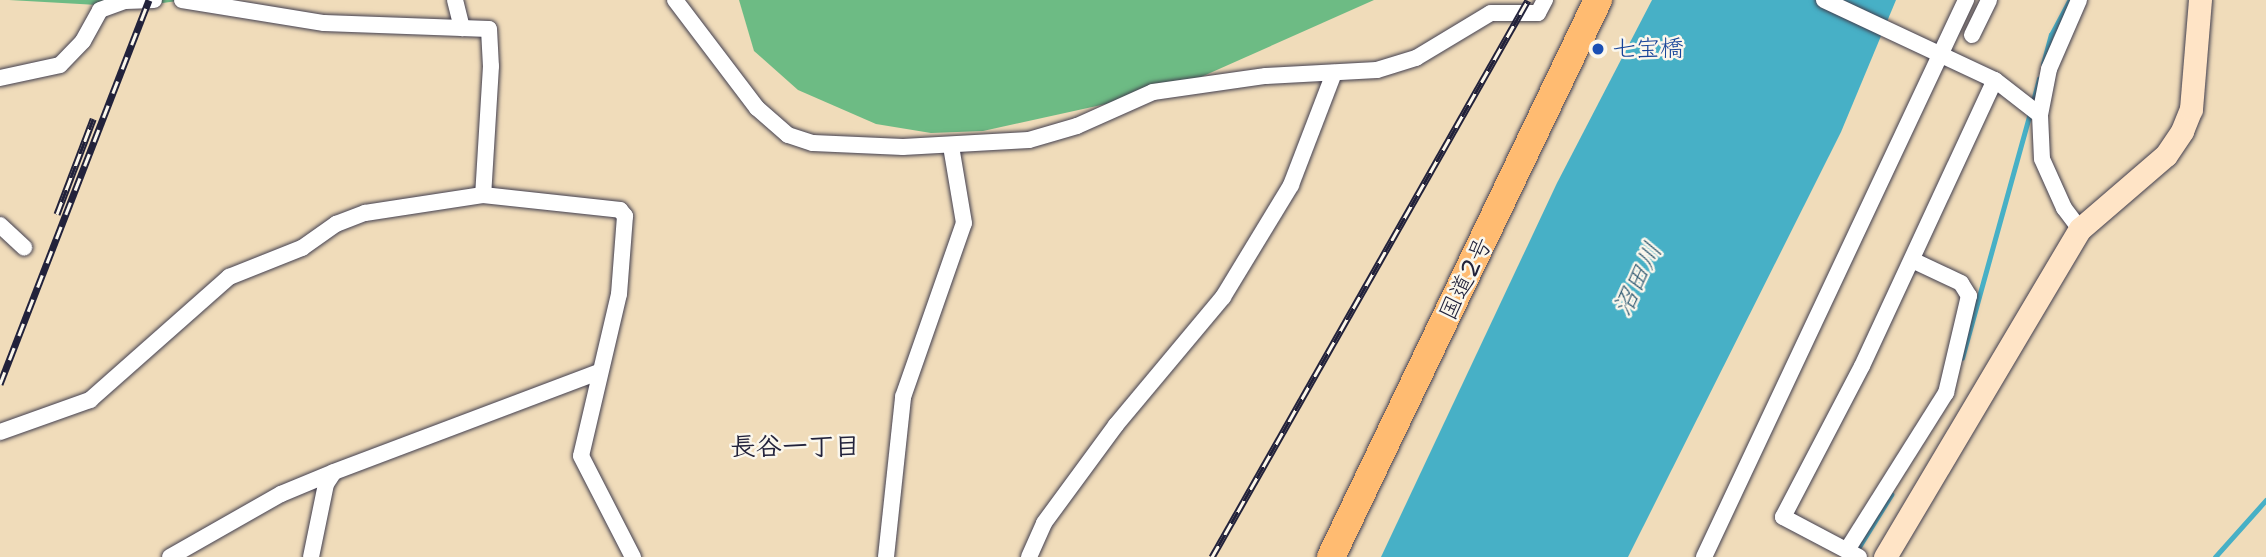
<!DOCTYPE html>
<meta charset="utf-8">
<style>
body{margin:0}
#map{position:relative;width:2266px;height:557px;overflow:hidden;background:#f0dcba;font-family:"Shantell Sans","Klee One",sans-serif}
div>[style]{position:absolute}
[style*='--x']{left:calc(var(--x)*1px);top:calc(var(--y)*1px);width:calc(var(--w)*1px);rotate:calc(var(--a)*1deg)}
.forest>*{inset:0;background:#6dbb84}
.water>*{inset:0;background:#47b0c6}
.stream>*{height:4.5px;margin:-2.25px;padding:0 2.25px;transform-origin:2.25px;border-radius:2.25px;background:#47b0c6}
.roads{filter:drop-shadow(0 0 2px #413e4e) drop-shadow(0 0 2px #413e4e)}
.street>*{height:16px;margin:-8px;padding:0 8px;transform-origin:8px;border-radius:8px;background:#fff}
.secondary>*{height:23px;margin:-11.5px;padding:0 11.5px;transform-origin:11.5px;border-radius:11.5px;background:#ffe4c6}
.highway>*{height:28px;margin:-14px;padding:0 14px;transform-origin:14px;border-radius:14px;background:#ffbb71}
.rail>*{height:7px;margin-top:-3.5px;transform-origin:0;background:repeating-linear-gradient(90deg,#fbf7ec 0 13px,#22223b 0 26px);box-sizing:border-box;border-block:2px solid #22223b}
.dots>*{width:19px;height:19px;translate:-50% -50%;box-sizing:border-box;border:4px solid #fbf7ec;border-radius:50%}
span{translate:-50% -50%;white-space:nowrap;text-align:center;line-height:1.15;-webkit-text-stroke:5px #fbf7ec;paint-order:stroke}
.transit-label{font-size:24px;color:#164399}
.left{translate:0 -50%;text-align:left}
.street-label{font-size:24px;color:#22223b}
.water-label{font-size:26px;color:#315b73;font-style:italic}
.neighbourhood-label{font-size:26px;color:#22223b;font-weight:700}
</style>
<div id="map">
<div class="forest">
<div style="clip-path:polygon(9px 0,185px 0,133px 7px)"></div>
<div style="clip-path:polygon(739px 0,1374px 0,1174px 89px,983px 131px,931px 133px,876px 124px,798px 90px,754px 51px)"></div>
</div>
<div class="water">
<div style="clip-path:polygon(1652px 0,1896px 0,1841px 132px,1628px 557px,1381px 557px,1557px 183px)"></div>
</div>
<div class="stream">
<div style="--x:2043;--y:64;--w:30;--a:-75"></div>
<div style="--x:2051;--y:35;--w:40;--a:-62"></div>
<div style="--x:2032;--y:105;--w:27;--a:-75"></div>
<div style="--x:1962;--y:358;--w:254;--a:-74.5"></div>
<div style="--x:1857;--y:550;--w:65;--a:-58.3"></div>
<div style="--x:2215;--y:557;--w:76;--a:-48.2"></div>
</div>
<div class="roads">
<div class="street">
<div style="--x:182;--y:0;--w:144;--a:9.2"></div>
<div style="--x:324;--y:23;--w:165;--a:2.1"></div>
<div style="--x:489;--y:29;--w:37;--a:87"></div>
<div style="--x:491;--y:66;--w:129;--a:93.5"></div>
<div style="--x:455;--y:0;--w:29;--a:76"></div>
<div style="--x:675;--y:0;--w:136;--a:52.8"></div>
<div style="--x:757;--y:108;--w:41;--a:41.1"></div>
<div style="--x:788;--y:135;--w:26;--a:18"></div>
<div style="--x:813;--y:143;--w:90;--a:2.5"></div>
<div style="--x:903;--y:147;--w:126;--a:-3.2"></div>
<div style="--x:1029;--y:140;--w:50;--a:-16.3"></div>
<div style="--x:1077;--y:126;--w:83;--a:-24.1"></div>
<div style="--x:1153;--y:92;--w:114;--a:-8.1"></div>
<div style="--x:1266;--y:76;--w:111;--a:-3.1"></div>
<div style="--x:1377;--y:70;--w:41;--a:-17.1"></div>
<div style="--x:1416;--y:58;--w:87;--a:-31"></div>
<div style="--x:1491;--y:13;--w:47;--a:0"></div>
<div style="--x:1538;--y:13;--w:15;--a:-62"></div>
<div style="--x:1824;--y:0;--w:189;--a:25.1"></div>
<div style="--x:1995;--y:80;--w:57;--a:37.9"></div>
<div style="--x:2079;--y:0;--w:75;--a:113.5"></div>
<div style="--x:2049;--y:69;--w:47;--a:101.1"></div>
<div style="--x:2040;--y:115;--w:44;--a:87.4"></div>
<div style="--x:2042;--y:159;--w:54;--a:65.8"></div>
<div style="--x:2064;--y:208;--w:26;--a:53"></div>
<div style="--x:1972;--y:35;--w:39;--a:-64"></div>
<div style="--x:0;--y:78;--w:61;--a:-12.2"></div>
<div style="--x:60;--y:65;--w:33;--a:-46"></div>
<div style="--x:83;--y:41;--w:35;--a:-61"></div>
<div style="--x:100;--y:10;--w:27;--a:-20"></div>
<div style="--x:125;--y:1;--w:29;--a:-2"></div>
<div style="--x:0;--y:225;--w:33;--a:43"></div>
<div style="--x:0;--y:432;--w:96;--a:-19.6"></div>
<div style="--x:90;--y:400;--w:186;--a:-41.5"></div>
<div style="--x:229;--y:277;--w:79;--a:-21.7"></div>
<div style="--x:302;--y:248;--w:42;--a:-35.2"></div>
<div style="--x:336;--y:224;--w:31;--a:-21"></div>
<div style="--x:365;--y:213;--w:119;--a:-8.7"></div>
<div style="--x:483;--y:195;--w:138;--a:6.2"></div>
<div style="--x:620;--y:210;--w:8;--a:50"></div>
<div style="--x:625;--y:216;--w:78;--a:94.4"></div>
<div style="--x:619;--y:294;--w:166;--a:103.2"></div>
<div style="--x:581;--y:456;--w:114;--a:62.8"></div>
<div style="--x:1847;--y:550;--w:186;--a:-57.8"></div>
<div style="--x:1946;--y:393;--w:100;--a:-76.7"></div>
<div style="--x:1969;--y:296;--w:15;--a:-122"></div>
<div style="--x:1961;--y:283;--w:54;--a:-154.9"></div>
<div style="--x:170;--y:557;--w:128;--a:-29.6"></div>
<div style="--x:281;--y:494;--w:57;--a:-22.5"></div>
<div style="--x:311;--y:557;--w:75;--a:-78.4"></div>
<div style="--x:326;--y:484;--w:14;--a:-56"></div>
<div style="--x:334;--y:472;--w:283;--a:-20.7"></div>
<div style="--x:886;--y:557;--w:161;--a:-83.9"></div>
<div style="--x:903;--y:397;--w:184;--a:-70.7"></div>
<div style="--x:964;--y:223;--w:78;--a:-99.6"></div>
<div style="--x:1029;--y:557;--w:37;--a:-66"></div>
<div style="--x:1044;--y:523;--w:122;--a:-53.7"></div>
<div style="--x:1116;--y:425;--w:167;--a:-50.1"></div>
<div style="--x:1223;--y:297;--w:131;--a:-58.7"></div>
<div style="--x:1291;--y:185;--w:120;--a:-69"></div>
<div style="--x:1704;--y:557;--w:616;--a:-64.81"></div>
<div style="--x:1859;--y:557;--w:86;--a:-152.2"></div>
<div style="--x:1783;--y:517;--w:170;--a:-62.4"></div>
<div style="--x:1862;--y:366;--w:315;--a:-65.1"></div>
</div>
<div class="secondary">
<div style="--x:1885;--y:557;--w:382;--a:-59.3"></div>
<div style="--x:2080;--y:229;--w:113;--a:-40.7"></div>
<div style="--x:2166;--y:155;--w:29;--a:-56"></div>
<div style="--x:2182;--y:131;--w:24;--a:-68"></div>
<div style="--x:2191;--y:109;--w:109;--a:-85.3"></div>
</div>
<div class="highway">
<div style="--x:1331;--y:557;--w:618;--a:-64.39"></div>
</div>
</div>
<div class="rail">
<div style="--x:57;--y:214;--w:102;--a:-69.2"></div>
<div style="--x:0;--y:384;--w:412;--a:-68.8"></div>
<div style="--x:1212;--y:557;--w:640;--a:-60.43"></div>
</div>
<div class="dots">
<div style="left:1598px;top:49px;background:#1a4fb4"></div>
</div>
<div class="transit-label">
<span class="left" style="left:1612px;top:49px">七宝橋</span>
</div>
<div class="street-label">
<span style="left:1466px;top:279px;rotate:-64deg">国道2号</span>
</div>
<div class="water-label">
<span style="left:1637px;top:279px;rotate:-64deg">沼田川</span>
</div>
<div class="neighbourhood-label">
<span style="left:795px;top:446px">長谷一丁目</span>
</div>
</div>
